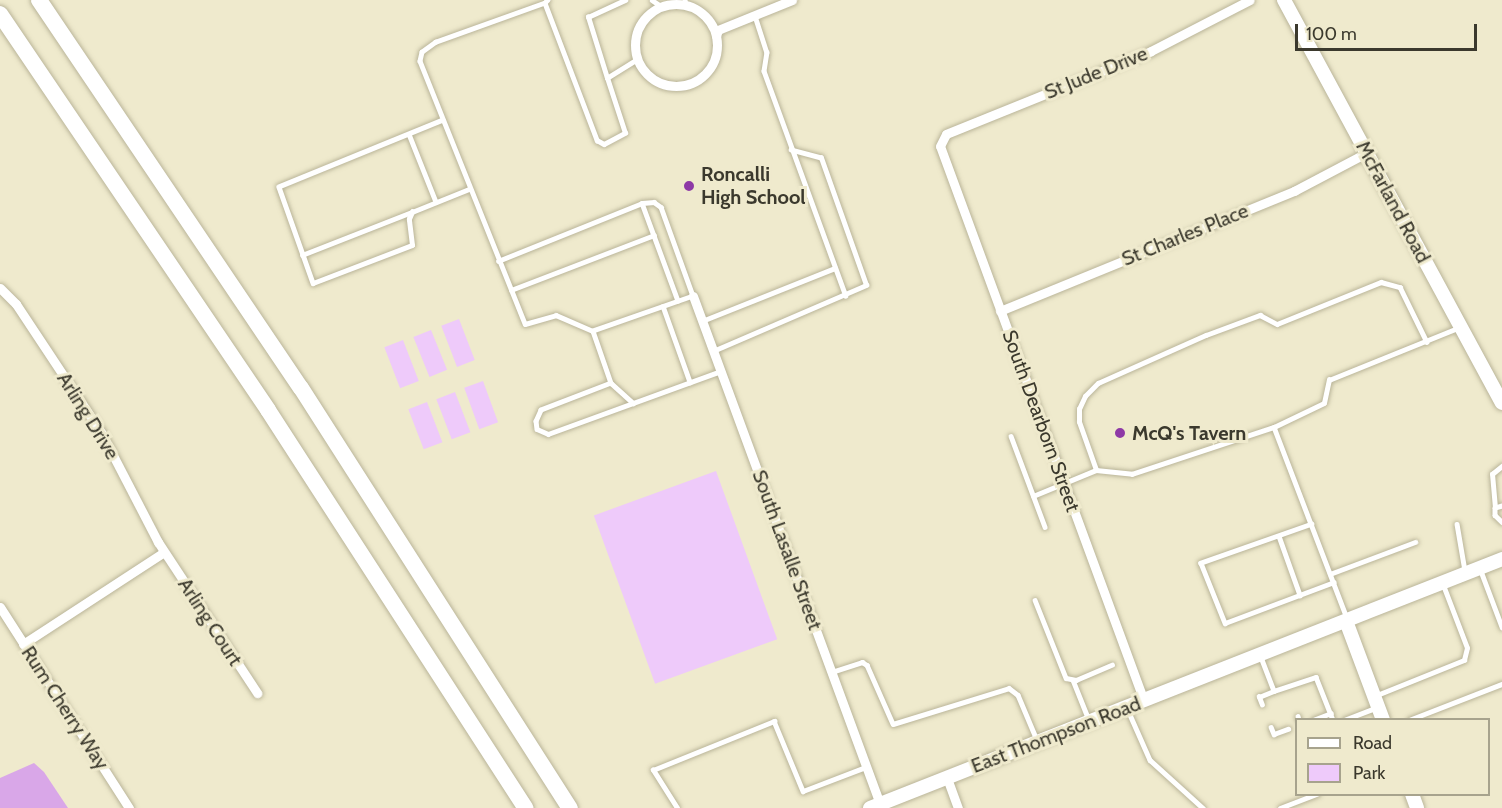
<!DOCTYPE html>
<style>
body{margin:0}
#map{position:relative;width:1502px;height:808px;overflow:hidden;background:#efeacd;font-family:Cabin,sans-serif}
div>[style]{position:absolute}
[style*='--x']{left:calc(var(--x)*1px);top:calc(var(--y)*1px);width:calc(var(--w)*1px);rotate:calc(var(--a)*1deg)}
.green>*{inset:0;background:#eecafa;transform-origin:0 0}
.water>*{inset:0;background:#d9a7e8}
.roads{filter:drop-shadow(0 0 2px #bab599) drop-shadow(0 0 2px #bab599)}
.lane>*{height:4.5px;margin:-2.25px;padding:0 2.25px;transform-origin:2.25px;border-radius:2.25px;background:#fff}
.street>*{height:9px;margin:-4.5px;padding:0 4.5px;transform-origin:4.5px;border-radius:4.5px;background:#fff}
.street>.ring{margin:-4.5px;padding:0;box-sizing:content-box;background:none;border:9px solid #fff;border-radius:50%}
.secondary>*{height:14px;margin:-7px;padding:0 7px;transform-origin:7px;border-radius:7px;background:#fff}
.highway>*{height:16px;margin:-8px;padding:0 8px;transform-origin:8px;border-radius:8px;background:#fff}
.dots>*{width:16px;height:16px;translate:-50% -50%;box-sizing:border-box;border:3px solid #efeacd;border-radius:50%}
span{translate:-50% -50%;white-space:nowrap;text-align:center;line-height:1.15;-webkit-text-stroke:6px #efeacd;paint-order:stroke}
.street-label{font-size:20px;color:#3b392d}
.poi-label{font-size:20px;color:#3b392d;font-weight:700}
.left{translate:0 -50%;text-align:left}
.legend{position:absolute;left:1295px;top:718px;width:195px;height:78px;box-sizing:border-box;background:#efeacd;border:2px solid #a7a38d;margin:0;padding:8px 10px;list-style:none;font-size:18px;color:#3b392d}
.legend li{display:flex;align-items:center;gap:12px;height:30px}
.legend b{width:30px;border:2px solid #a7a38d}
.scale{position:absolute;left:1295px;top:24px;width:182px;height:27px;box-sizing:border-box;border:3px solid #3b392d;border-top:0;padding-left:8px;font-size:18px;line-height:21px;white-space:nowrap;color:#3b392d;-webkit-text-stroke:4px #efeacd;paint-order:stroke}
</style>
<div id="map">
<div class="green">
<div style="left:459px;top:319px;width:44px;height:19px;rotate:69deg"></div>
<div style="left:431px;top:330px;width:43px;height:19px;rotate:68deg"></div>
<div style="left:403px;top:340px;width:44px;height:20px;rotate:69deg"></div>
<div style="left:483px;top:381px;width:44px;height:20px;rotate:70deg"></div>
<div style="left:455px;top:392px;width:43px;height:20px;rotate:69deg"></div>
<div style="left:427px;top:402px;width:43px;height:20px;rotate:69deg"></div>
<div style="left:716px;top:471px;width:179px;height:130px;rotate:70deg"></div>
</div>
<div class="water">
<div style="clip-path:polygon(34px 763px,44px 772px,68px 808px,0 808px,0 778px)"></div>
</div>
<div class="roads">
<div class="lane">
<div style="--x:548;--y:0;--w:4;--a:135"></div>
<div style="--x:545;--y:3;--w:147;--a:69.2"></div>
<div style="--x:597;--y:140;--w:8;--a:30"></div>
<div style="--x:604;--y:144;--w:24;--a:-28"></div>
<div style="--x:625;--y:133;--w:58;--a:-108.1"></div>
<div style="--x:607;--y:78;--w:36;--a:-32"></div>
<div style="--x:652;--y:0;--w:11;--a:34"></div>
<div style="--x:685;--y:0;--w:5;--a:79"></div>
<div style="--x:545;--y:3;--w:116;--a:160.3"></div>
<div style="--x:436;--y:42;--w:17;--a:144"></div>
<div style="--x:422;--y:52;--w:9;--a:103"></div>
<div style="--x:420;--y:61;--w:283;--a:68.2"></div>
<div style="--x:525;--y:324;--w:32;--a:-16"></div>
<div style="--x:556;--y:315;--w:40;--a:23.4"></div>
<div style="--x:755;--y:16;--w:38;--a:72"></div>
<div style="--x:767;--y:52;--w:19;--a:99"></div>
<div style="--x:764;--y:71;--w:239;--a:70"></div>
<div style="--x:607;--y:78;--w:64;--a:-107.3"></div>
<div style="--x:588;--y:17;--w:41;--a:-24.7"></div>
<div style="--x:443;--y:120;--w:177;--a:157.8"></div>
<div style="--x:279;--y:187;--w:102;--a:70.5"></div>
<div style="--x:313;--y:283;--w:106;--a:-21"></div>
<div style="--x:412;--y:245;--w:26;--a:-97"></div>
<div style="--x:409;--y:219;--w:8;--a:-67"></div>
<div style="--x:412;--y:212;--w:61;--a:-22"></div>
<div style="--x:409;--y:134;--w:73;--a:68.3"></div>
<div style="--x:642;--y:203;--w:104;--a:69.8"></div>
<div style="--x:302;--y:255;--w:118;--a:-21.4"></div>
<div style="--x:498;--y:261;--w:155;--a:-21.9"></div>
<div style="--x:642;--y:203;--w:12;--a:-5"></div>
<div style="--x:654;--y:202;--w:9;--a:36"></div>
<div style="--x:661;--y:207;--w:95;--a:70.2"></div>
<div style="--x:693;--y:296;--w:106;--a:160.7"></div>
<div style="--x:593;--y:331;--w:55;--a:70.9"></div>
<div style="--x:611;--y:383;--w:30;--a:42"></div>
<div style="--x:511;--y:290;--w:153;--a:-21"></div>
<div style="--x:663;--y:306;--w:81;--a:70.4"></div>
<div style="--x:702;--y:321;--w:143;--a:-21.7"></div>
<div style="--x:713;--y:351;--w:167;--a:-23.3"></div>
<div style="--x:866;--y:285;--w:135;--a:-109.5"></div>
<div style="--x:821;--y:158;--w:31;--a:-165"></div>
<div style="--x:611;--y:383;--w:75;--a:158.9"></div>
<div style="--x:541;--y:410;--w:12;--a:114"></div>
<div style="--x:536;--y:421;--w:8;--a:83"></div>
<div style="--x:537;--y:429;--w:12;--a:24"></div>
<div style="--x:548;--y:434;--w:184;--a:-20"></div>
<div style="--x:1274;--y:427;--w:204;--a:69.1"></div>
<div style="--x:1011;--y:436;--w:97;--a:69.5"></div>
<div style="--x:1096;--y:470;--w:51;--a:-109.5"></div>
<div style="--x:1079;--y:422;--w:13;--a:-90"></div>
<div style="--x:1079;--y:409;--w:14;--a:-65"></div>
<div style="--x:1085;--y:396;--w:18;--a:-45"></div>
<div style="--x:1098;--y:383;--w:118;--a:-24"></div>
<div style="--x:1206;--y:335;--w:58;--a:-20.3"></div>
<div style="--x:1260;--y:315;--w:19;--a:28"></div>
<div style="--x:1277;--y:324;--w:112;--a:-22"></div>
<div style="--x:1381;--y:282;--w:20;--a:15"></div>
<div style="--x:1400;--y:287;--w:61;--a:63.9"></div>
<div style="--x:1033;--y:496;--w:68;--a:-22.4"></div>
<div style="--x:1096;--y:470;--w:36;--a:6"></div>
<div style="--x:1132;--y:474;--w:150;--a:-18.3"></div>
<div style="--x:1274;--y:427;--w:55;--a:-25.6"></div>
<div style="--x:1324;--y:403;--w:24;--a:-78"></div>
<div style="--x:1329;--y:380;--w:139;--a:-22"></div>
<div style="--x:1502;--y:506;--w:7;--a:164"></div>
<div style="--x:1495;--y:508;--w:7;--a:90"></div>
<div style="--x:1495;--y:515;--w:10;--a:45"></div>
<div style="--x:1495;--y:508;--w:34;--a:-95"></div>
<div style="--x:1492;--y:474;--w:13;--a:-39"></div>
<div style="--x:1312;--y:524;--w:118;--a:160.6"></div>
<div style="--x:1201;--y:563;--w:65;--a:68.2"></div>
<div style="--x:1225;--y:623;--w:116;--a:-20.6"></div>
<div style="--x:1457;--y:524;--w:48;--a:80.3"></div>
<div style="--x:1279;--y:536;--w:63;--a:70.4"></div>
<div style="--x:1481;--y:571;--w:60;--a:69.4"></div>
<div style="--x:1330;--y:574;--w:91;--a:-20.6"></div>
<div style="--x:1035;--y:600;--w:84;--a:68.3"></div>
<div style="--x:1066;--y:678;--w:10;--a:11"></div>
<div style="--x:1076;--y:680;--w:39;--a:-23"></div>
<div style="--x:1261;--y:657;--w:36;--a:69"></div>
<div style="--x:1274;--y:691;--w:44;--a:-18.4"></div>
<div style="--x:1316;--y:677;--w:46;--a:68.4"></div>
<div style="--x:832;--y:672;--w:32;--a:-18"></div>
<div style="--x:862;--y:662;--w:6;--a:31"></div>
<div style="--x:867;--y:665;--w:64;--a:66.2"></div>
<div style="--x:893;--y:724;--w:121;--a:-17.2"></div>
<div style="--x:1009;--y:688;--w:11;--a:38"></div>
<div style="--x:1018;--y:695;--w:49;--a:67.1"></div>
<div style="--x:1073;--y:680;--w:43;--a:68.2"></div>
<div style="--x:1377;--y:695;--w:94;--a:-21.9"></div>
<div style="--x:1464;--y:660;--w:12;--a:-76"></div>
<div style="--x:1467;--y:648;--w:67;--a:-110.9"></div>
<div style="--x:1262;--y:705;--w:9;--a:-111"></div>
<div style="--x:1259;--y:697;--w:16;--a:-22"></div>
<div style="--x:1127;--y:708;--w:57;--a:66.1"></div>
<div style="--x:1150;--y:760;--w:72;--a:42.2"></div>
<div style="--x:1298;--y:716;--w:4;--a:76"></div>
<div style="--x:1313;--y:720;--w:19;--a:-21"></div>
<div style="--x:1344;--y:720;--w:34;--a:-21"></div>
<div style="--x:1409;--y:720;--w:100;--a:-21.2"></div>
<div style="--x:1271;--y:727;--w:8;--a:67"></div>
<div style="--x:1274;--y:734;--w:15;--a:-20"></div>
<div style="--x:677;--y:808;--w:45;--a:-122.3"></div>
<div style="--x:653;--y:770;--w:131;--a:-22"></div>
<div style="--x:774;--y:721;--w:76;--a:67.5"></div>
<div style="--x:803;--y:791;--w:67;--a:-20.9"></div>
<div style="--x:1280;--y:808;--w:40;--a:-21"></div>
</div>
<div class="street">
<div class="ring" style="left:635px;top:4px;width:73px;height:73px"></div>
<div style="--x:716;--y:36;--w:6;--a:-72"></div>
<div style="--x:718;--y:30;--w:80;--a:-22.1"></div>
<div style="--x:0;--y:288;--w:23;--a:45"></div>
<div style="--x:16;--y:304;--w:156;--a:56.5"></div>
<div style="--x:102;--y:434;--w:122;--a:62.6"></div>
<div style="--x:158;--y:542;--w:181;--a:56.7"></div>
<div style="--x:693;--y:296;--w:541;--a:69.79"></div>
<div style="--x:1000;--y:311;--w:318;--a:-22.2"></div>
<div style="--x:1294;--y:191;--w:81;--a:-27.8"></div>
<div style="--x:0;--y:607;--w:239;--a:57.3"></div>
<div style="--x:23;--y:644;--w:168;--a:-33.1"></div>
<div style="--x:1144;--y:701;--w:591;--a:-110.18"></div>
<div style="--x:940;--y:146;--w:13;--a:-63"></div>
<div style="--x:946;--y:134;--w:221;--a:-22"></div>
<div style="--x:1151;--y:51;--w:111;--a:-27.3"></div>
<div style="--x:947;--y:778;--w:32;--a:70"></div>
</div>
<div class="secondary">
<div style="--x:1284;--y:0;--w:458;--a:61.6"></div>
<div style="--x:1346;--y:621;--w:106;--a:69.5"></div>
<div style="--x:1412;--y:794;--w:15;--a:70"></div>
<div style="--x:870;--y:808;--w:679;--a:-21.5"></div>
</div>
<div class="highway">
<div style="--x:39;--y:0;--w:468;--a:56"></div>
<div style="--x:301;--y:388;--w:499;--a:57.4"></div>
<div style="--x:0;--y:14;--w:478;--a:55.9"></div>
<div style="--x:268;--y:410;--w:474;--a:57.1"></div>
</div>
</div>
<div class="dots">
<div style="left:689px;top:186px;background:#8e39a6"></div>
<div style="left:1120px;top:433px;background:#8e39a6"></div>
</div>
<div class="street-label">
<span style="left:1096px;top:73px;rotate:-22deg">St Jude Drive</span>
<span style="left:1393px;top:202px;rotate:62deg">McFarland Road</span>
<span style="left:1185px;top:235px;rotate:-22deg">St Charles Place</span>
<span style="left:88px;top:416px;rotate:58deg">Arling Drive</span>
<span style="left:1041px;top:421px;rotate:70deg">South Dearborn Street</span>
<span style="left:787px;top:550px;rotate:70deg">South Lasalle Street</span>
<span style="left:210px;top:622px;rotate:57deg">Arling Court</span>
<span style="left:65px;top:708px;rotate:57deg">Rum Cherry Way</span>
<span style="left:1056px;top:735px;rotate:-21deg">East Thompson Road</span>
</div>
<div class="poi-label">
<span class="left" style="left:701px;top:186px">Roncalli<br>High School</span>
<span class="left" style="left:1132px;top:433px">McQ's Tavern</span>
</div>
<ul class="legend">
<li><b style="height:8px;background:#fff"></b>Road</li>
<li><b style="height:16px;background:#eecafa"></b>Park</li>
</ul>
<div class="scale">100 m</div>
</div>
